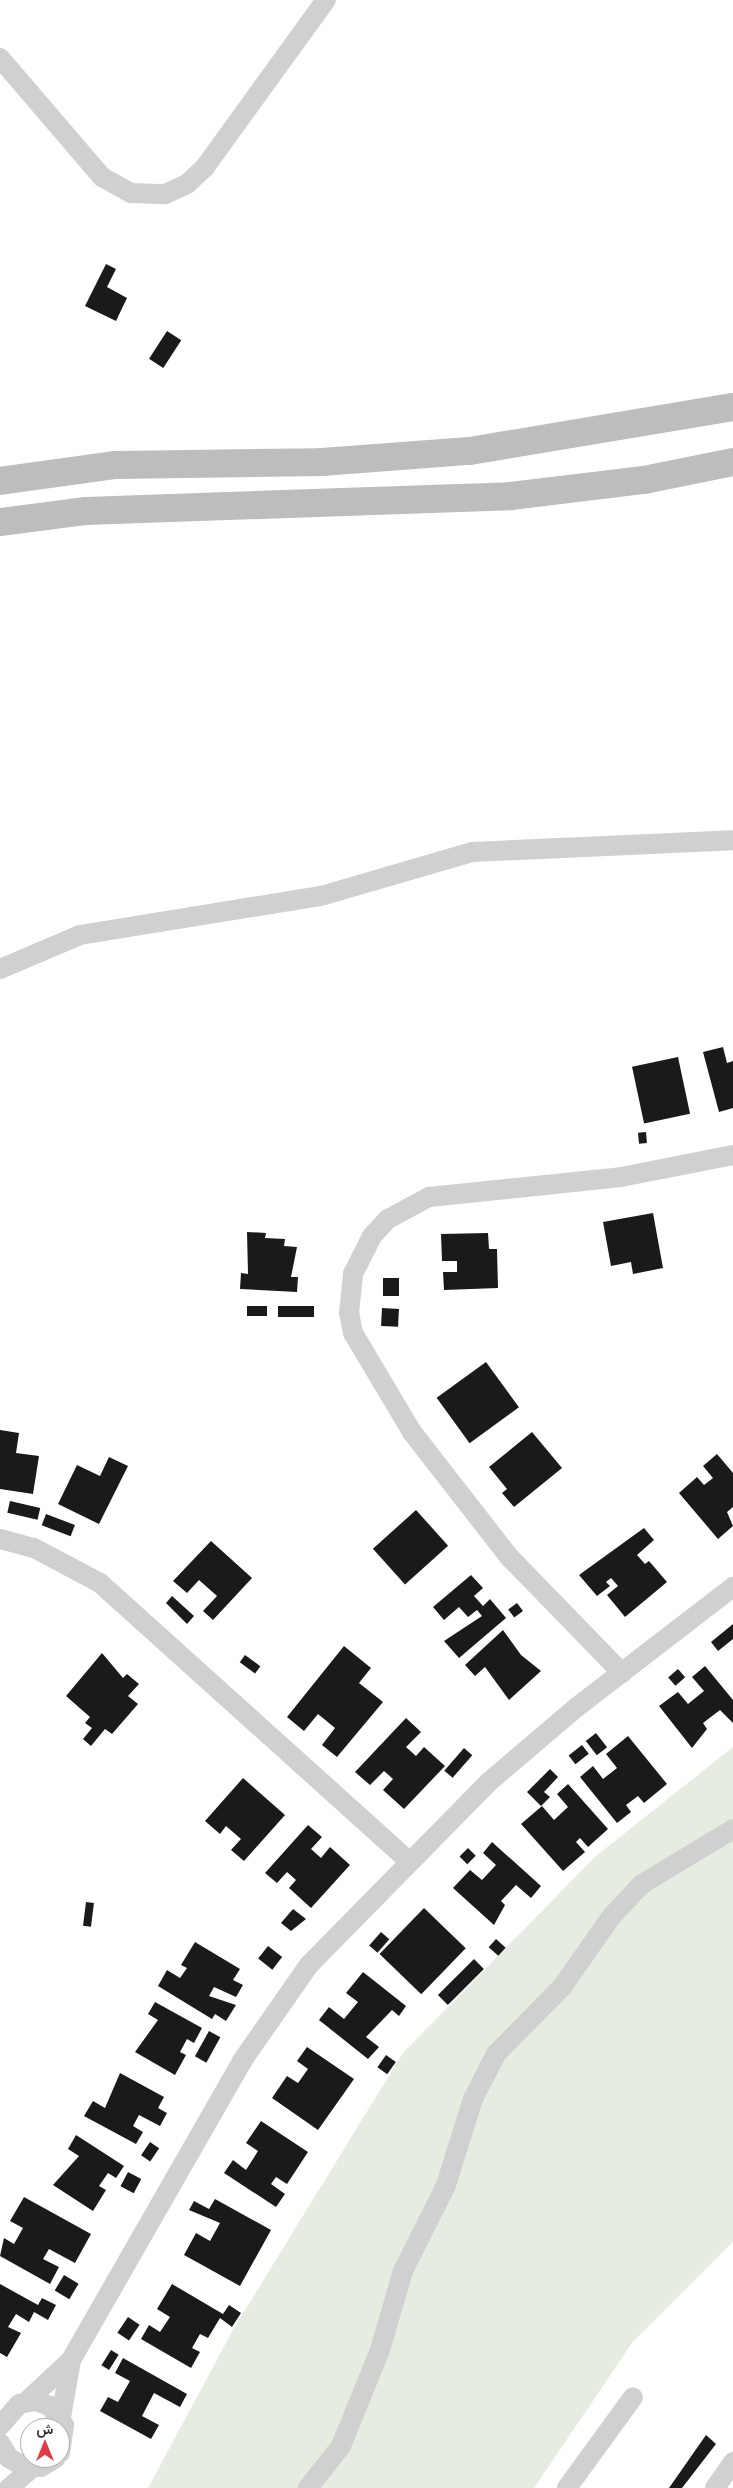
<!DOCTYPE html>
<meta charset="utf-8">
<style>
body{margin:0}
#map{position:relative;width:733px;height:2488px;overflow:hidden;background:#fff;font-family:"Noto Sans",Vazirmatn,sans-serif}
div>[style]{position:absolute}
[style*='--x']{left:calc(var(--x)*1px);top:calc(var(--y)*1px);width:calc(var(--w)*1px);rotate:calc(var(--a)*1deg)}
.green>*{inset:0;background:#e6ecdf}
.building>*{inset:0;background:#1a1a1a;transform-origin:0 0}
.street>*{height:20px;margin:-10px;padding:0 10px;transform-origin:10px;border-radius:10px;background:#d0d0d0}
.secondary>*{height:28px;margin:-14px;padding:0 14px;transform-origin:14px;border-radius:14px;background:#bdbdbd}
span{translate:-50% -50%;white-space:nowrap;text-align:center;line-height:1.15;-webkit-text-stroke:5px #fff;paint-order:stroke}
.north{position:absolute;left:20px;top:2418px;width:50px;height:50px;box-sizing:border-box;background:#fff;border:1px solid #adadad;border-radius:50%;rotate:0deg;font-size:14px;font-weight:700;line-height:20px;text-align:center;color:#333}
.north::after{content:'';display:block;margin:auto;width:18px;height:22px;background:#e63946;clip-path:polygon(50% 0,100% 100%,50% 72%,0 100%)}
</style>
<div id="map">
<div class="green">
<div style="clip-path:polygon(733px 1747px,733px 2242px,632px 2343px,534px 2488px,148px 2488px,234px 2328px,403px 2053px,596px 1856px)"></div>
</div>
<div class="building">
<div style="clip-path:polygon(106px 264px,116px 269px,107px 287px,127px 298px,116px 321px,85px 306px)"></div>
<div style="left:167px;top:331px;width:17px;height:33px;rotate:33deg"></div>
<div style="clip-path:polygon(723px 1047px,727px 1063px,733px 1061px,733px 1108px,719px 1112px,703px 1052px)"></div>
<div style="left:678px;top:1057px;width:58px;height:47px;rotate:78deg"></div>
<div style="left:646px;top:1132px;width:11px;height:8px;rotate:85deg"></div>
<div style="clip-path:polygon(653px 1213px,663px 1268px,633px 1274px,631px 1262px,611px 1266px,603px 1222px)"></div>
<div style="clip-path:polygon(247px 1232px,266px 1233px,265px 1238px,285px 1239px,284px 1246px,297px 1247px,291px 1277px,298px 1277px,297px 1292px,240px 1289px,241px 1273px,248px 1274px)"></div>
<div style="clip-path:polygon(488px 1233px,489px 1249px,497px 1249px,498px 1288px,444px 1290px,443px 1272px,457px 1272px,457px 1261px,442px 1261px,441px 1234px)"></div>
<div style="left:383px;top:1278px;width:16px;height:18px"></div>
<div style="left:267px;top:1306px;width:10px;height:20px;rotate:90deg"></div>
<div style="left:278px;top:1306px;width:36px;height:11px"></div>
<div style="left:382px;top:1308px;width:17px;height:18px;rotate:3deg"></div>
<div style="left:486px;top:1362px;width:56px;height:61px;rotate:54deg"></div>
<div style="clip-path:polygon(0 1430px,19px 1433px,16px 1453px,39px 1456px,33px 1494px,0 1489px)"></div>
<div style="clip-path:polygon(532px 1432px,562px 1468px,514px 1507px,502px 1493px,507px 1489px,489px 1467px)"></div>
<div style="clip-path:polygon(717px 1454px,733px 1473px,733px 1507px,727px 1512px,733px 1526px,718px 1539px,679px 1493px,697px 1477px,704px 1485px,713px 1478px,703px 1466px)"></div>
<div style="clip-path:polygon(109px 1457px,128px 1466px,99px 1524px,58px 1504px,77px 1465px,100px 1476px)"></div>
<div style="left:10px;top:1501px;width:31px;height:12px;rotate:13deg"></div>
<div style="left:416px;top:1510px;width:48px;height:58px;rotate:48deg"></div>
<div style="left:46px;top:1514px;width:31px;height:12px;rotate:21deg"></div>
<div style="clip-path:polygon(644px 1528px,654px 1540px,637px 1555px,645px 1564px,649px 1561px,667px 1582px,625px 1617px,607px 1595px,618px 1586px,611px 1578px,606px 1582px,610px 1586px,597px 1596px,579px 1575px)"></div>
<div style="clip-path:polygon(211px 1541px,252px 1578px,213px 1620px,203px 1611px,217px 1596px,199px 1580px,187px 1593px,173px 1581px)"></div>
<div style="clip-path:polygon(471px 1575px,483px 1588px,474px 1596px,483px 1606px,490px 1599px,506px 1618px,459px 1658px,444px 1641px,482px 1616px,477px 1610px,468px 1617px,459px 1607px,444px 1620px,433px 1607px)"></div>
<div style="clip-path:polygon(172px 1596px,194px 1616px,187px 1624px,166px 1603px)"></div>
<div style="left:517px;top:1603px;width:10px;height:11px;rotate:53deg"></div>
<div style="clip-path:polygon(733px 1624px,733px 1639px,718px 1651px,711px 1642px)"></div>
<div style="clip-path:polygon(503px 1630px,521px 1655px,541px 1671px,509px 1700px,485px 1667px,475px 1676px,465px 1665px)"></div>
<div style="clip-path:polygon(344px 1646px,371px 1668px,359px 1683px,383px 1702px,337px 1757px,322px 1745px,335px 1728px,318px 1714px,304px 1731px,287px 1717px)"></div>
<div style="clip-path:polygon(102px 1653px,123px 1678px,127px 1674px,139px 1684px,128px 1696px,138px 1704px,112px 1734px,105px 1729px,91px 1746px,83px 1739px,92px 1728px,85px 1723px,90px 1717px,66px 1696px)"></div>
<div style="left:245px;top:1655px;width:19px;height:9px;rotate:36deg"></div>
<div style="clip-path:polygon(705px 1666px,733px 1700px,733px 1723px,720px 1710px,703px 1723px,707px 1729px,692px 1748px,659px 1706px,678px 1692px,688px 1704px,704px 1691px,692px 1677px)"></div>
<div style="left:678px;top:1669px;width:11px;height:13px;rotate:49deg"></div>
<div style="clip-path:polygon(406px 1718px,421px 1732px,406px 1747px,416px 1756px,424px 1747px,445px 1766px,404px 1809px,383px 1790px,393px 1779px,384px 1771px,370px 1785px,355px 1772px)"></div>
<div style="left:596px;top:1733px;width:18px;height:13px;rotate:52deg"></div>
<div style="clip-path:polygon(628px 1736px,667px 1784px,644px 1803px,638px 1796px,626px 1805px,631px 1812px,617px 1823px,580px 1777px,593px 1766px,603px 1779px,617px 1768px,606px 1754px)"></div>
<div style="left:582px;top:1745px;width:11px;height:17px;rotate:52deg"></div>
<div style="left:464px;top:1748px;width:11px;height:30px;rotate:41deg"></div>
<div style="clip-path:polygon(550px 1769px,558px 1777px,544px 1792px,550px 1797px,541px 1806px,527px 1792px)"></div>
<div style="clip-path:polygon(243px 1778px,285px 1815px,244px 1861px,231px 1850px,241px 1839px,226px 1826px,220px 1834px,205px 1821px)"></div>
<div style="clip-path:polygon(568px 1784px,608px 1829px,588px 1847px,580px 1838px,576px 1842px,585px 1852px,563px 1871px,521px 1824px,542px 1806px,554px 1820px,568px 1807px,557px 1794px)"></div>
<div style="clip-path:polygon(308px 1825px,322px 1837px,311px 1849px,321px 1858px,330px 1847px,350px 1865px,311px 1908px,289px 1888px,296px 1880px,287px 1872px,277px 1883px,265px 1873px)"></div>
<div style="clip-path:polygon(492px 1842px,541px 1886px,531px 1898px,516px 1885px,501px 1901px,505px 1905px,494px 1925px,453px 1888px,470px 1870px,482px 1880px,496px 1865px,483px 1853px)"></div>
<div style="left:468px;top:1848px;width:11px;height:12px;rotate:45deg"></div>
<div style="left:86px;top:1902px;width:8px;height:24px;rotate:7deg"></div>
<div style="left:424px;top:1908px;width:58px;height:64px;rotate:44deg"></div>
<div style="clip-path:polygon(293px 1909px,306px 1919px,291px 1931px,281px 1923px)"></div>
<div style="left:381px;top:1932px;width:11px;height:18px;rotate:41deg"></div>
<div style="left:496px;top:1939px;width:13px;height:11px;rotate:42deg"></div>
<div style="clip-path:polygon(195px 1942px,240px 1969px,233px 1980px,243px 1985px,236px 1997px,214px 1987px,209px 1996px,236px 2005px,226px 2021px,215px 2014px,212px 2019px,158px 1986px,167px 1970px,180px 1978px,187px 1968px,181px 1965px)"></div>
<div style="left:268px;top:1946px;width:18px;height:16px;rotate:38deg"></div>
<div style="left:474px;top:1959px;width:14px;height:51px;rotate:45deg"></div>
<div style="clip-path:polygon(363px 1972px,406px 2006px,399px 2016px,392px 2010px,366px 2037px,379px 2047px,368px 2059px,319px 2020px,329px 2007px,344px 2019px,358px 2002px,346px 1993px)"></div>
<div style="clip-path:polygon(155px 2002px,202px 2028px,194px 2043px,187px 2039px,180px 2052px,186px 2055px,175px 2075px,135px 2052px,158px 2020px,148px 2014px)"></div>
<div style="left:209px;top:2031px;width:13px;height:29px;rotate:29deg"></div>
<div style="clip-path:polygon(307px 2047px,354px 2079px,318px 2130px,272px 2098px,287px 2076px,298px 2083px,308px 2069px,297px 2061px)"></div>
<div style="left:386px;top:2055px;width:12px;height:15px;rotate:35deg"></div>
<div style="clip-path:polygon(120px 2073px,164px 2097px,158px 2108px,167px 2113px,160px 2126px,139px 2115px,133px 2126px,143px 2132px,136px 2144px,84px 2116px,93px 2101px,105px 2108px)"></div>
<div style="clip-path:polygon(261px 2121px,308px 2152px,287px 2184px,276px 2177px,271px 2184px,285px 2194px,276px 2207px,224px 2173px,233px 2160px,246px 2170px,258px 2151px,246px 2143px)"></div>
<div style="clip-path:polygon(76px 2135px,124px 2166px,116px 2178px,108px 2173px,99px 2186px,106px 2190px,93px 2211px,53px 2185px,79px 2156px,68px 2149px)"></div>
<div style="left:150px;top:2142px;width:11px;height:16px;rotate:34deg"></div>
<div style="left:128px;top:2172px;width:15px;height:16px;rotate:28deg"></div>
<div style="clip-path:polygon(24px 2197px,91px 2234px,75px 2263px,49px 2249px,43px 2259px,59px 2267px,50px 2284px,0 2256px,4px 2238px,14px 2244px,23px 2228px,10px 2221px)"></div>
<div style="clip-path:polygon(215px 2199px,271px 2230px,240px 2286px,184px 2255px,196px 2233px,210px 2241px,220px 2223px,189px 2210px,194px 2201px,209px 2209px)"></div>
<div style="left:64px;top:2275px;width:17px;height:18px;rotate:31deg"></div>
<div style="clip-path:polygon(0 2284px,38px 2305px,42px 2298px,56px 2305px,48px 2320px,34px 2312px,29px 2322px,16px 2314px,8px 2327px,21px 2333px,7px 2357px,0 2353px)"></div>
<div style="clip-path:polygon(172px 2284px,223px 2314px,229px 2305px,241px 2313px,232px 2327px,220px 2318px,208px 2338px,200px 2334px,192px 2348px,200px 2352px,191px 2368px,141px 2339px,149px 2325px,160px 2332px,170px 2317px,157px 2309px)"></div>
<div style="left:128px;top:2317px;width:14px;height:19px;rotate:34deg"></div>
<div style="left:111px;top:2350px;width:9px;height:18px;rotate:32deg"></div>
<div style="clip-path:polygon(123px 2358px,187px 2394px,180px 2407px,154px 2393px,142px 2416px,159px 2425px,151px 2439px,100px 2411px,108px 2397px,118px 2402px,130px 2381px,115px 2373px)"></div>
<div style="clip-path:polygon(706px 2435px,716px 2444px,682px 2488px,669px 2488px)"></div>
</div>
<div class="street">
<div style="--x:0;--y:58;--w:157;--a:49.4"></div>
<div style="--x:102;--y:177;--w:33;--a:29"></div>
<div style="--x:131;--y:193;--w:34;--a:2"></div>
<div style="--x:165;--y:194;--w:24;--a:-24"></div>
<div style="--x:187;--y:184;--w:25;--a:-43"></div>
<div style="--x:205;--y:167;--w:206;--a:-54.1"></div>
<div style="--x:0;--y:969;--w:87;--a:-23"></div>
<div style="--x:80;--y:935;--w:244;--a:-9.2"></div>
<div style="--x:321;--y:896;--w:157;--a:-16.2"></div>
<div style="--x:472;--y:852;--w:261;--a:-2.6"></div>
<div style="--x:0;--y:1539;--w:35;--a:15"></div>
<div style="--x:34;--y:1548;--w:75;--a:27.9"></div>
<div style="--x:100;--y:1583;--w:416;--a:42"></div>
<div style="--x:622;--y:1673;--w:161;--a:-134.2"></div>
<div style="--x:510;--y:1558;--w:160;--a:-127.9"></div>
<div style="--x:412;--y:1432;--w:115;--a:-120.8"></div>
<div style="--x:353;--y:1333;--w:20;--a:-101"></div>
<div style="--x:349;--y:1313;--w:39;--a:-84"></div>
<div style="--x:353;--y:1274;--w:42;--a:-63.4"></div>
<div style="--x:372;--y:1236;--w:23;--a:-47"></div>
<div style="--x:388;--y:1219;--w:47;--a:-28.2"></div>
<div style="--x:429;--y:1197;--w:193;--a:-5.9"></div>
<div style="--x:621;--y:1177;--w:114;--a:-11.1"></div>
<div style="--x:27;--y:2401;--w:56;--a:-42.8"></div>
<div style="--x:61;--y:2417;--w:58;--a:-80"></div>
<div style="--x:71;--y:2360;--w:344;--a:-60.2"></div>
<div style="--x:242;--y:2061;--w:117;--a:-55.1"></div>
<div style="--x:309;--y:1965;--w:258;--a:-45.5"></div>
<div style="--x:490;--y:1781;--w:114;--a:-40.4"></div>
<div style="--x:577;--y:1707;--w:197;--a:-37.6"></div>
<div style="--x:0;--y:2426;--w:29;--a:-49"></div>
<div style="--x:19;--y:2404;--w:16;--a:-11"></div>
<div style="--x:35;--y:2401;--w:16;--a:18"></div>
<div style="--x:50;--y:2406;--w:24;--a:54"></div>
<div style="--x:64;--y:2425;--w:28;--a:98"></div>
<div style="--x:0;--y:2443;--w:17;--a:59"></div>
<div style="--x:9;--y:2458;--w:16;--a:30"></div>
<div style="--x:23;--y:2466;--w:18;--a:3"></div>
<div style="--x:41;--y:2467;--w:17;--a:-31"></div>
<div style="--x:9;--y:2488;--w:30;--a:-41"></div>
<div style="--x:308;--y:2488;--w:53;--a:-51.8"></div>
<div style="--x:341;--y:2446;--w:104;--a:-67.9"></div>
<div style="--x:380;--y:2350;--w:82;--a:-73.8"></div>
<div style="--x:403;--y:2271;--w:96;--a:-63.4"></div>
<div style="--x:446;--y:2185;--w:90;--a:-72.6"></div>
<div style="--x:473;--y:2099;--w:51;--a:-62.9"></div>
<div style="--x:496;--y:2054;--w:94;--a:-45.4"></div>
<div style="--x:562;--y:1987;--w:85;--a:-55"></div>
<div style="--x:611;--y:1917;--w:45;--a:-46.8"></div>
<div style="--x:642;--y:1884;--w:106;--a:-31.1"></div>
<div style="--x:567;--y:2488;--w:112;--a:-54"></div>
<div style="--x:715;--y:2488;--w:32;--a:-55"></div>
</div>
<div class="secondary">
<div style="--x:0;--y:481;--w:117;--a:-7.9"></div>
<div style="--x:116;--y:465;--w:206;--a:-0.8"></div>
<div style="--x:322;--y:462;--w:148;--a:-4.3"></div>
<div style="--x:470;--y:451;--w:267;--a:-9.5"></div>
<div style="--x:0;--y:522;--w:87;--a:-7.3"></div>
<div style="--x:86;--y:511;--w:425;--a:-2"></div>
<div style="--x:511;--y:496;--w:134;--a:-6.9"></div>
<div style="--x:644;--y:480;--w:91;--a:-11.4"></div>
</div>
<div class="north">ش</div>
</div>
